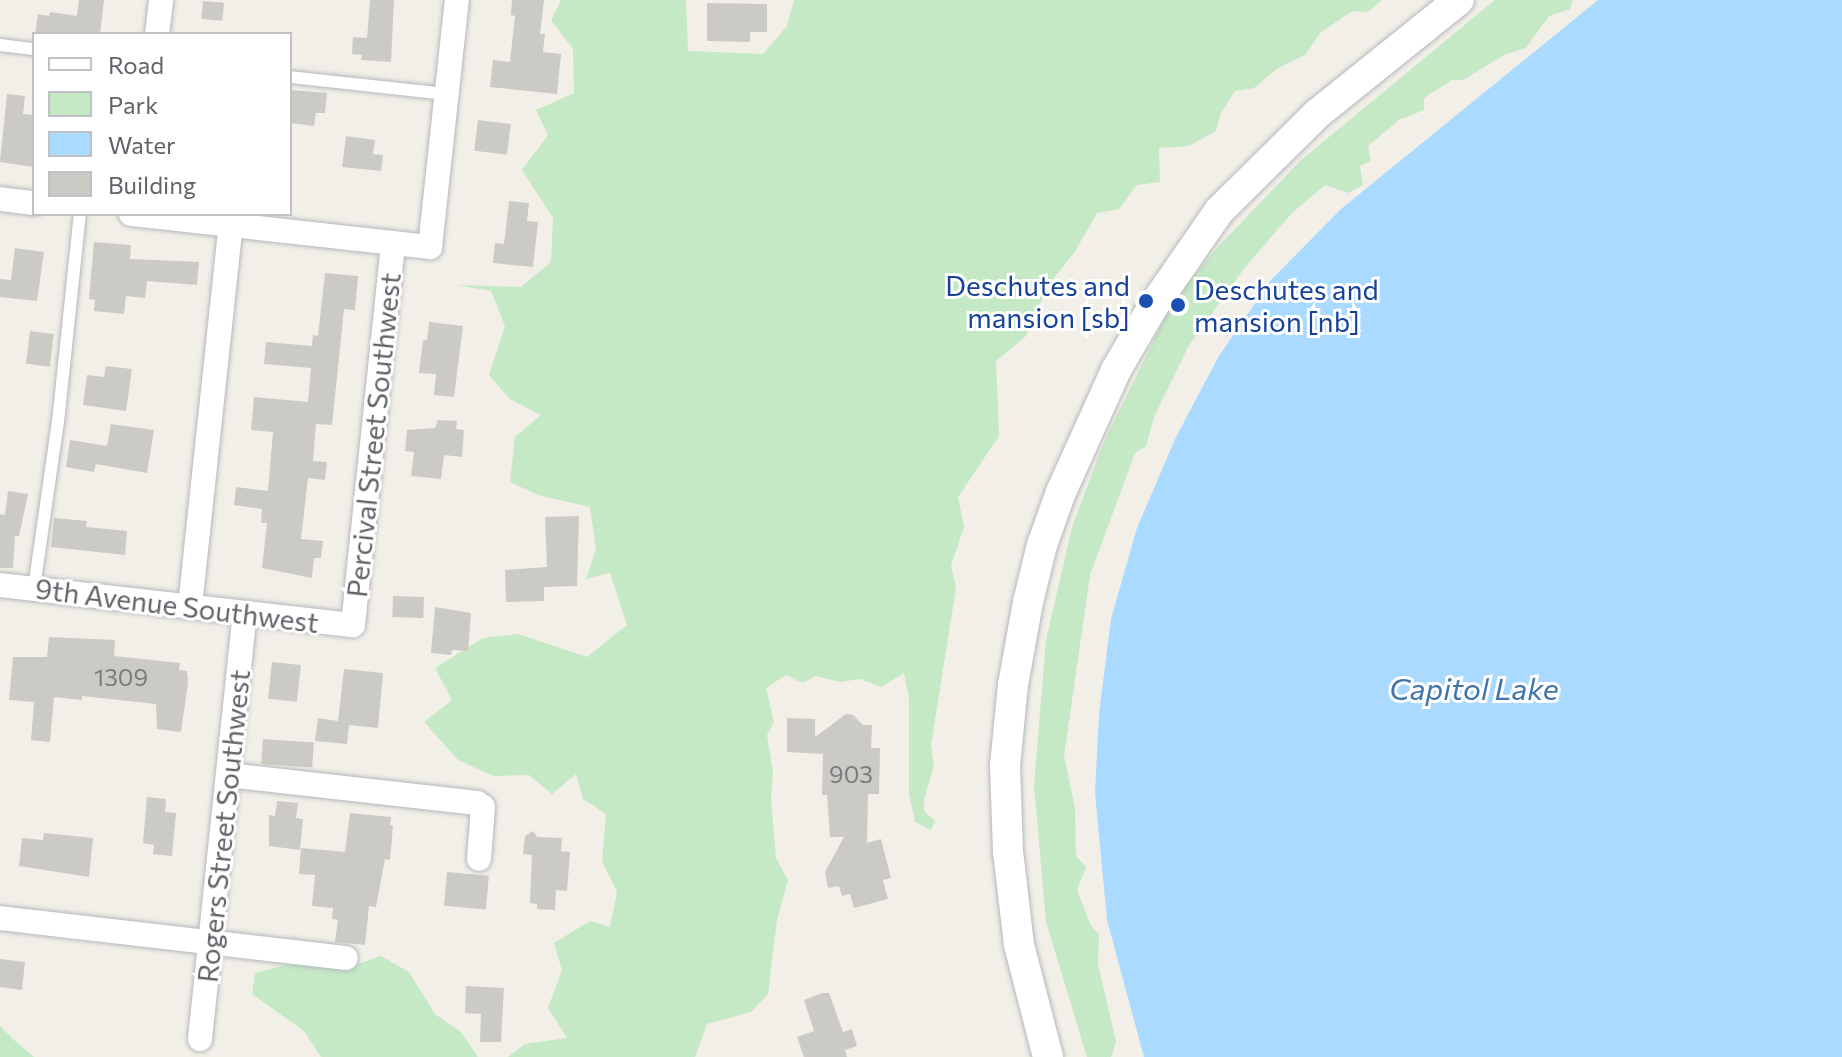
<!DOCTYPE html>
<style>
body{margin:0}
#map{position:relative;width:1842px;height:1057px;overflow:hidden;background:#f1efe8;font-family:Commissioner,sans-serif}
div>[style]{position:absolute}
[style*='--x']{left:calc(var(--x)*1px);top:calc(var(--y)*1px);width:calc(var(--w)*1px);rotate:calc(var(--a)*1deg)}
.green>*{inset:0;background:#c5e8c5}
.water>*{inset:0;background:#aadaff}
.building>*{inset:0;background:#cccac5;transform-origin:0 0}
.roads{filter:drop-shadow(0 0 2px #b5b8bc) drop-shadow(0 0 2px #b5b8bc)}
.service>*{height:12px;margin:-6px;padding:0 6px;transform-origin:6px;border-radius:6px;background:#fff}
.minor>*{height:24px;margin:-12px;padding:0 12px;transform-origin:12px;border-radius:12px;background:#fff}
.tertiary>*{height:30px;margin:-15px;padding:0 15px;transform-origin:15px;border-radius:15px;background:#fff}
.dots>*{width:22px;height:22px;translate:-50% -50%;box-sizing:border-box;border:4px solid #fff;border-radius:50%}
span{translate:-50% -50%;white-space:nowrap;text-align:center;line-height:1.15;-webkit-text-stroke:6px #fff;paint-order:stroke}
.number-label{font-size:24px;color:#7a7d7f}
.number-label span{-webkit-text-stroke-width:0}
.transit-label{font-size:28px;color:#164399}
.right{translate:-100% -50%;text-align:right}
.left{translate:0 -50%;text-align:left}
.street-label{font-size:28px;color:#5f6368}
.water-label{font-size:30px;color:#4174aa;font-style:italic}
.legend{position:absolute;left:32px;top:32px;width:260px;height:184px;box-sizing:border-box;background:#fff;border:2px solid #bfc1c3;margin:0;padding:10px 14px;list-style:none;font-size:24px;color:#5f6368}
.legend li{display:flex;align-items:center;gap:16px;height:40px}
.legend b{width:40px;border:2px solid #bfc1c3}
</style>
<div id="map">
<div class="green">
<div style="clip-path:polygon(561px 0,686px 0,688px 51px,763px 54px,787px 26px,794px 0,1382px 0,1368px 12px,1352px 11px,1320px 33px,1305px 55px,1278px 68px,1254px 88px,1235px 91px,1221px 113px,1216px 131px,1189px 146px,1159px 148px,1160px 182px,1137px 185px,1119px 209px,1097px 213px,1074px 253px,1048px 285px,1026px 336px,996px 361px,999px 436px,958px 497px,964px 527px,951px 565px,956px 588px,931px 745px,934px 766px,924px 799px,924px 811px,935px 821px,931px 830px,915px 822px,909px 793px,909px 698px,904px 673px,881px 687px,860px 679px,840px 682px,816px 676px,802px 683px,786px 675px,766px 688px,774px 722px,767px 735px,773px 772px,771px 800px,776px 858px,788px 880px,777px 920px,768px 994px,751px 1012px,707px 1024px,695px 1057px,508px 1057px,525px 1044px,567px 1038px,548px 1008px,562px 970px,554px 943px,590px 921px,610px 927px,617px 892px,602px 861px,606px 814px,583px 799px,576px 774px,552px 794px,529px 775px,494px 776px,458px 760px,424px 722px,452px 700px,435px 668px,483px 638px,518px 634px,587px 657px,627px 625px,610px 573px,586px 579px,596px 549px,590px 507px,538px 495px,510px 482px,515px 437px,541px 415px,510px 399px,489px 375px,505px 326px,491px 291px,457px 285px,521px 287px,551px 262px,553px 218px,522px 170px,548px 135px,536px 110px,574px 93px,573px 49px,551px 20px)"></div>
<div style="clip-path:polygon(1495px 0,1573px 0,1570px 9px,1549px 16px,1526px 48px,1506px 54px,1463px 80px,1452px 80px,1424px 98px,1424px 110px,1399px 120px,1368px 146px,1371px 161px,1360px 166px,1363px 185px,1348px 193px,1325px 185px,1292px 213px,1246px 266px,1188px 347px,1154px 417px,1146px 446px,1135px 453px,1090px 575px,1064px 756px,1075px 808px,1076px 856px,1086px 867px,1077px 890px,1091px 926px,1099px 934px,1098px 964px,1116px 1042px,1111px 1057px,1087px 1057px,1046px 922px,1034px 785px,1046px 640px,1072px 527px,1104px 442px,1172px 303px,1216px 249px,1301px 160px)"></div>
<div style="clip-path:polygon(381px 956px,409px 972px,435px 1014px,461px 1032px,478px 1057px,321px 1057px,304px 1031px,252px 994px,255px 973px,294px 963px,342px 970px)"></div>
<div style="clip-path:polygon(0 1026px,14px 1040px,34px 1057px,0 1057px)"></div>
</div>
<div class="water">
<div style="clip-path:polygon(1598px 0,1842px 0,1842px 1057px,1144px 1057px,1107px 920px,1095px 793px,1099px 714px,1111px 619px,1137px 528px,1176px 437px,1219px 356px,1271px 280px,1341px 209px)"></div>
</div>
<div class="building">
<div style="clip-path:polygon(79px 0,104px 0,100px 34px,35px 34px,38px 14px,49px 16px,50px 12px,77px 16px)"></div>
<div style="clip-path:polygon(370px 0,394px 0,391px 62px,361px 60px,362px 55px,352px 54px,353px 37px,367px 38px)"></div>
<div style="clip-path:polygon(512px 0,544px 0,540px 34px,545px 34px,543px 52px,561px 54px,557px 94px,490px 87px,493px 60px,510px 62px,515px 16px,511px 15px)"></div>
<div style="left:203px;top:1px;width:21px;height:18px;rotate:5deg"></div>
<div style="clip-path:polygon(707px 3px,767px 4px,767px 32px,750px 32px,750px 42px,707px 41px)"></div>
<div style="clip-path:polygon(290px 90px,327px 93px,325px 113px,316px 113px,314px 126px,290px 123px)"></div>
<div style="clip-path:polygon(7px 94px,25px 96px,23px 114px,34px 115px,34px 167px,0 162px)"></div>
<div style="left:478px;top:120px;width:33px;height:31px;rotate:7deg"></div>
<div style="clip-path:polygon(346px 136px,375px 140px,373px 154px,383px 155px,381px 171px,342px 167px)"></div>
<div style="clip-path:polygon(509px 201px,529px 203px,527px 221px,538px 222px,533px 267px,493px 263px,495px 243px,504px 244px)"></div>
<div style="clip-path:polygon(94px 242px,131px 245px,130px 259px,199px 262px,197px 285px,147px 281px,145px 298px,126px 296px,124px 314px,94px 311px,95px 300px,89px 299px)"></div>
<div style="clip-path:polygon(15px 248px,44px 252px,37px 301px,0 297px,0 279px,11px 280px)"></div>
<div style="clip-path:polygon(325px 273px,358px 276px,355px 310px,344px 309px,332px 425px,316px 424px,313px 461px,327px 462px,325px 480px,308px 478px,301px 539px,323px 541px,321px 558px,314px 558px,312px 578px,262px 568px,267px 523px,261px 523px,262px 509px,234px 505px,236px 487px,268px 491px,273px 432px,251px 430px,254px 397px,308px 402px,311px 368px,264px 364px,266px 342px,312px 346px,313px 335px,318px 336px)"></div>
<div style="clip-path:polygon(429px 322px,463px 326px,454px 397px,434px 395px,436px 374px,419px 373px,423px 340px,427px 340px)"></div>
<div style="left:30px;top:331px;width:24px;height:33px;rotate:7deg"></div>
<div style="clip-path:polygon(106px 366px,132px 369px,126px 411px,83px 405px,87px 375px,104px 377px)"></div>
<div style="clip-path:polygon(438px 420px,457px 421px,456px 429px,464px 430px,462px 457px,444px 455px,441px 479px,411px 476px,414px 452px,405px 451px,407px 430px,435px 428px)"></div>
<div style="clip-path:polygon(111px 424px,154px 430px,147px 473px,96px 464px,94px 472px,66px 467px,70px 440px,107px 446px)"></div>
<div style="clip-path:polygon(8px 491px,28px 494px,19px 536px,15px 536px,13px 568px,0 568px,0 514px,5px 515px)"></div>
<div style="clip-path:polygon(579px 516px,577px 586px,544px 587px,544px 601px,506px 602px,505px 570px,547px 567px,545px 517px)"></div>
<div style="clip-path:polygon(54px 518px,87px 521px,86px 527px,127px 531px,125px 555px,51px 547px)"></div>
<div style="left:393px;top:596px;width:31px;height:21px;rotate:2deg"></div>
<div style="clip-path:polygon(435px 607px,471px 613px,468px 651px,452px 650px,451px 655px,431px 653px)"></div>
<div style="clip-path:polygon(49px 637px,115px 640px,114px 656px,180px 663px,179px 670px,187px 671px,188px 683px,181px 732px,157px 729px,156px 704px,82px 696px,82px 700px,54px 697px,50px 742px,31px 740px,34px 702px,9px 700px,13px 657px,47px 657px)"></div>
<div style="left:272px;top:662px;width:29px;height:37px;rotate:6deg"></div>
<div style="clip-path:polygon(344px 669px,383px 673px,378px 728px,349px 725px,347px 744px,315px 741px,318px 718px,338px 721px)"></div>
<div style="clip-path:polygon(846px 714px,853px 715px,863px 725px,872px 725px,871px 748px,880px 748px,879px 794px,868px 794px,867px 843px,881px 839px,891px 878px,883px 880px,888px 899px,854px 908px,850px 894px,842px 896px,839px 886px,828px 888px,825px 872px,844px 837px,830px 837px,827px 795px,822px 795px,823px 754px,787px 752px,787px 718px,815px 719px,815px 737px)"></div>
<div style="left:263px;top:739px;width:51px;height:25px;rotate:4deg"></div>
<div style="clip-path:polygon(147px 797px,166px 799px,165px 812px,176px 813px,172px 856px,153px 854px,154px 845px,143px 843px)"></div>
<div style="clip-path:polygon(277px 801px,298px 803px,296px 818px,303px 819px,300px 850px,269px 846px,269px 815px,275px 816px)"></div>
<div style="clip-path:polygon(350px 813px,391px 817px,390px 825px,393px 826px,390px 860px,385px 859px,376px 907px,369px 906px,365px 945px,335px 942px,338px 920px,332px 919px,333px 908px,312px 906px,315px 875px,299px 874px,301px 848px,345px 852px)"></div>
<div style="clip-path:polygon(533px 831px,537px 837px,562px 838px,561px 851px,570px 852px,567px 891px,556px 890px,555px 910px,537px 909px,537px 904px,530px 903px,532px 855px,523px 854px,525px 836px)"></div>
<div style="clip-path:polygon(44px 833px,93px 838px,89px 877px,19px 866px,22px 838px,43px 840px)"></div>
<div style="left:447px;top:872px;width:42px;height:34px;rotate:5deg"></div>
<div style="clip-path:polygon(0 959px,25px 962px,22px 990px,0 987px)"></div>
<div style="clip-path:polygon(466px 986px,504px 988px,501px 1042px,480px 1042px,481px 1014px,465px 1013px)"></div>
<div style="clip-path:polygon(822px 993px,829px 993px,843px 1032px,852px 1029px,857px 1046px,845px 1050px,847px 1057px,804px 1057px,797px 1037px,814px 1031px,804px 1000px)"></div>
</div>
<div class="roads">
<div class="service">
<div style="--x:0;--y:45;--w:34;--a:7"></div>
<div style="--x:290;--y:77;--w:158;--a:6.2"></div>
<div style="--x:34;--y:588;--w:168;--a:-81.8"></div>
<div style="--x:58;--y:422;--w:209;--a:-84"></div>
</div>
<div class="minor">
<div style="--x:157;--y:34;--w:34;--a:-83"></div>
<div style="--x:0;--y:199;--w:34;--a:7"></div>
<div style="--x:131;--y:214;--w:301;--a:6.3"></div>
<div style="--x:430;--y:247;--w:248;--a:-83.8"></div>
<div style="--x:0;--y:585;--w:355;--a:6.5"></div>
<div style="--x:353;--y:625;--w:384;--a:-84"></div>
<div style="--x:190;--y:606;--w:383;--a:-83.9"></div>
<div style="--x:228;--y:775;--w:251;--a:6.4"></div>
<div style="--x:477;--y:803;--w:7;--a:34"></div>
<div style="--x:483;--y:807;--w:52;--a:94.4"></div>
<div style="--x:0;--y:918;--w:348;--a:6.6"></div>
<div style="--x:200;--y:1039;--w:428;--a:-84"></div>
</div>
<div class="tertiary">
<div style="--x:1048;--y:1057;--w:116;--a:-104.5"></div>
<div style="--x:1019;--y:945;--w:94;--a:-96.7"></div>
<div style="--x:1008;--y:852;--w:86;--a:-92"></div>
<div style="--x:1005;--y:766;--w:81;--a:-84.4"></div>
<div style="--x:1013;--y:685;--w:84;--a:-79.8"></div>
<div style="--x:1028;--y:602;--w:59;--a:-76.2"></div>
<div style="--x:1042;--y:545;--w:56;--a:-70.3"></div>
<div style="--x:1061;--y:492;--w:134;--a:-65.7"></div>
<div style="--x:1116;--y:370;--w:75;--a:-59.7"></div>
<div style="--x:1154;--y:305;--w:114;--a:-55.3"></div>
<div style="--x:1219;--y:211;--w:138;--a:-44.7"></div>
<div style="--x:1317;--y:114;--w:182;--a:-38.8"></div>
</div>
</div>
<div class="dots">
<div style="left:1146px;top:301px;background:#1a4fb4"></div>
<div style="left:1178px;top:305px;background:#1a4fb4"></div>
</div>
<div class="number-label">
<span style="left:121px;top:677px">1309</span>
<span style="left:851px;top:774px">903</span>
</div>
<div class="transit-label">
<span class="right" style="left:1130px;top:301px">Deschutes and<br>mansion [sb]</span>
<span class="left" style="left:1194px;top:305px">Deschutes and<br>mansion [nb]</span>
</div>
<div class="street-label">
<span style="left:373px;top:435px;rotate:-84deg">Percival Street Southwest</span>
<span style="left:177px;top:605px;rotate:7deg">9th Avenue Southwest</span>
<span style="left:223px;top:826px;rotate:-84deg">Rogers Street Southwest</span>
</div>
<div class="water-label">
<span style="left:1474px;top:688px">Capitol Lake</span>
</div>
<ul class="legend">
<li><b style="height:10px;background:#fff"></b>Road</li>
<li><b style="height:22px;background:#c5e8c5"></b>Park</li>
<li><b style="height:22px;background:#aadaff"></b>Water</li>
<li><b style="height:22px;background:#cccac5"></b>Building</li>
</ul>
</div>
